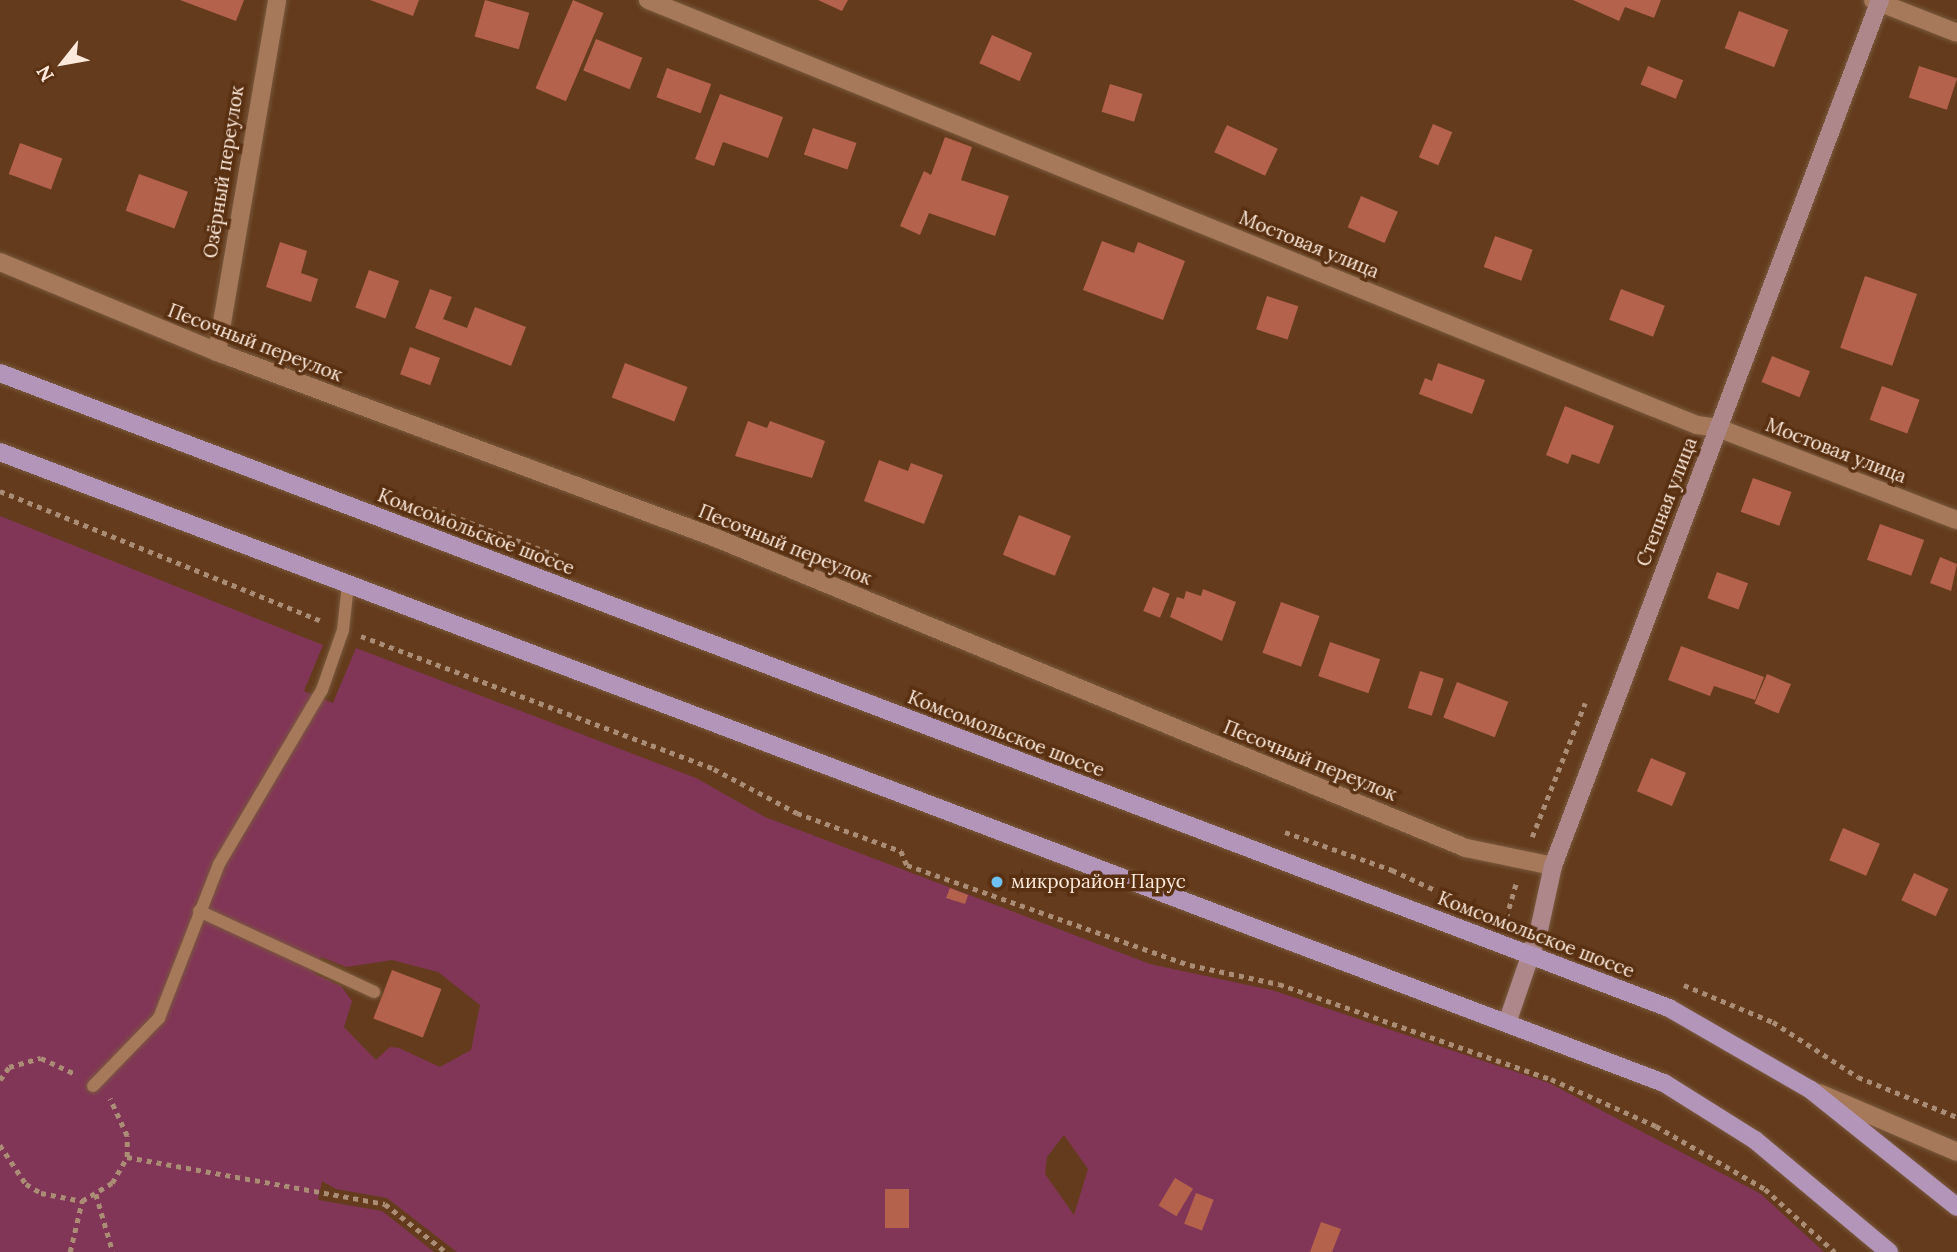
<!DOCTYPE html>
<meta charset="utf-8">
<style>
body{margin:0}
#map{position:relative;width:1957px;height:1252px;overflow:hidden;background:#643c1d;font-family:Lora,serif}
div>[style]{position:absolute}
[style*='--x']{left:calc(var(--x)*1px);top:calc(var(--y)*1px);width:calc(var(--w)*1px);rotate:calc(var(--a)*1deg)}
.green>*{inset:0;background:#823657}
.building>*{inset:0;background:#b5624c;transform-origin:0 0}
.path>*{height:4.5px;margin-top:-2.25px;transform-origin:0;background:repeating-linear-gradient(90deg,#ab8c75 0 5px,transparent 0 10px)}
.roads{filter:drop-shadow(0 0 2px #7a593e) drop-shadow(0 0 2px #7a593e)}
.lane>*{height:12px;margin:-6px;padding:0 6px;transform-origin:6px;border-radius:6px;background:#a6795a}
.street>*{height:18px;margin:-9px;padding:0 9px;transform-origin:9px;border-radius:9px;background:#a6795a}
.secondary>*{height:18px;margin:-9px;padding:0 9px;transform-origin:9px;border-radius:9px;background:#ad878a}
.primary>*{height:18px;margin:-9px;padding:0 9px;transform-origin:9px;border-radius:9px;background:#b495ba}
.dots>*{width:19px;height:19px;translate:-50% -50%;box-sizing:border-box;border:4px solid #593112;border-radius:50%}
span{translate:-50% -50%;white-space:nowrap;text-align:center;line-height:1.15;-webkit-text-stroke:7px #593112;paint-order:stroke}
.street-label{font-size:19px;color:#feeadc}
.poi-label{font-size:19px;color:#feeadc}
.left{translate:0 -50%;text-align:left}
.north{position:absolute;left:28px;top:28px;width:70px;height:70px;-webkit-text-stroke:5px #593112;paint-order:stroke;rotate:239deg;font-size:19px;font-weight:700;line-height:28px;text-align:center;color:#feeadc}
.north::after{content:'';display:block;margin:auto;width:24px;height:32px;background:#feeadc;clip-path:polygon(50% 0,100% 100%,50% 72%,0 100%)}
</style>
<div id="map">
<div class="green">
<div style="clip-path:polygon(evenodd,0 516px,323px 645px,304px 691px,333px 703px,356px 648px,696px 778px,765px 817px,1150px 964px,1275px 991px,1549px 1083px,1761px 1194px,1824px 1252px,457px 1252px,387px 1198px,336px 1189px,322px 1181px,318px 1200px,382px 1211px,434px 1252px,0 1252px,0 516px,321px 957px,346px 967px,392px 960px,438px 972px,480px 1005px,471px 1050px,440px 1067px,399px 1048px,390px 1047px,376px 1060px,344px 1027px,352px 1001px,341px 986px,315px 974px,321px 957px,0 516px,1064px 1135px,1088px 1169px,1074px 1215px,1045px 1174px,1047px 1157px,1064px 1135px)"></div>
</div>
<div class="building">
<div style="clip-path:polygon(180px 0,244px 0,236px 21px)"></div>
<div style="clip-path:polygon(370px 0,419px 0,413px 16px)"></div>
<div style="left:485px;top:0;width:46px;height:38px;rotate:16deg"></div>
<div style="left:573px;top:0;width:33px;height:96px;rotate:23deg"></div>
<div style="clip-path:polygon(818px 0,848px 0,842px 11px)"></div>
<div style="clip-path:polygon(1573px 0,1661px 0,1654px 18px,1625px 7px,1619px 21px)"></div>
<div style="left:1739px;top:11px;width:53px;height:40px;rotate:21deg"></div>
<div style="left:992px;top:35px;width:44px;height:31px;rotate:24deg"></div>
<div style="left:596px;top:39px;width:50px;height:34px;rotate:22deg"></div>
<div style="left:1648px;top:66px;width:38px;height:20px;rotate:22deg"></div>
<div style="left:1919px;top:66px;width:40px;height:33px;rotate:18deg"></div>
<div style="left:667px;top:68px;width:47px;height:31px;rotate:20deg"></div>
<div style="left:1110px;top:84px;width:34px;height:29px;rotate:17deg"></div>
<div style="clip-path:polygon(720px 94px,783px 117px,768px 158px,723px 142px,714px 166px,695px 159px)"></div>
<div style="left:1433px;top:124px;width:21px;height:36px;rotate:23deg"></div>
<div style="left:1227px;top:125px;width:56px;height:30px;rotate:25deg"></div>
<div style="left:813px;top:128px;width:46px;height:28px;rotate:19deg"></div>
<div style="clip-path:polygon(945px 137px,972px 147px,961px 180px,1009px 196px,995px 236px,929px 213px,920px 235px,900px 226px,924px 171px,931px 175px)"></div>
<div style="left:20px;top:143px;width:45px;height:33px;rotate:20deg"></div>
<div style="left:139px;top:174px;width:52px;height:39px;rotate:20deg"></div>
<div style="left:1361px;top:196px;width:40px;height:34px;rotate:23deg"></div>
<div style="left:1495px;top:236px;width:40px;height:33px;rotate:20deg"></div>
<div style="clip-path:polygon(1102px 241px,1134px 253px,1138px 242px,1185px 261px,1163px 320px,1083px 290px)"></div>
<div style="clip-path:polygon(280px 242px,307px 251px,301px 273px,318px 279px,311px 302px,266px 287px)"></div>
<div style="left:369px;top:270px;width:32px;height:40px;rotate:20deg"></div>
<div style="left:1865px;top:276px;width:55px;height:76px;rotate:19deg"></div>
<div style="clip-path:polygon(430px 289px,452px 297px,443px 319px,467px 328px,475px 307px,526px 327px,511px 366px,415px 328px)"></div>
<div style="left:1621px;top:289px;width:47px;height:33px;rotate:21deg"></div>
<div style="left:1267px;top:296px;width:33px;height:35px;rotate:18deg"></div>
<div style="left:410px;top:347px;width:32px;height:29px;rotate:20deg"></div>
<div style="left:1772px;top:356px;width:41px;height:28px;rotate:22deg"></div>
<div style="left:625px;top:363px;width:67px;height:37px;rotate:21deg"></div>
<div style="clip-path:polygon(1438px 363px,1485px 380px,1472px 414px,1419px 394px,1425px 378px,1432px 381px)"></div>
<div style="left:1882px;top:386px;width:40px;height:36px;rotate:20deg"></div>
<div style="clip-path:polygon(1565px 406px,1614px 426px,1599px 464px,1572px 454px,1568px 464px,1546px 455px)"></div>
<div style="clip-path:polygon(748px 421px,767px 428px,770px 421px,825px 441px,812px 478px,735px 456px)"></div>
<div style="clip-path:polygon(879px 460px,908px 471px,911px 463px,943px 475px,924px 524px,864px 501px)"></div>
<div style="left:1753px;top:478px;width:41px;height:36px;rotate:20deg"></div>
<div style="left:1019px;top:515px;width:56px;height:43px;rotate:22deg"></div>
<div style="left:1880px;top:524px;width:47px;height:38px;rotate:20deg"></div>
<div style="clip-path:polygon(1940px 557px,1957px 564px,1951px 591px,1930px 583px)"></div>
<div style="left:1717px;top:572px;width:33px;height:28px;rotate:20deg"></div>
<div style="left:1153px;top:587px;width:18px;height:26px;rotate:22deg"></div>
<div style="clip-path:polygon(1203px 589px,1236px 602px,1222px 641px,1170px 617px,1177px 597px,1184px 599px,1186px 591px,1201px 596px)"></div>
<div style="left:1281px;top:602px;width:41px;height:54px;rotate:20deg"></div>
<div style="left:1330px;top:642px;width:53px;height:36px;rotate:19deg"></div>
<div style="clip-path:polygon(1681px 646px,1764px 677px,1755px 700px,1714px 686px,1710px 696px,1668px 680px)"></div>
<div style="left:1420px;top:671px;width:25px;height:39px;rotate:18deg"></div>
<div style="left:1767px;top:674px;width:26px;height:32px;rotate:23deg"></div>
<div style="left:1457px;top:682px;width:55px;height:38px;rotate:21deg"></div>
<div style="left:1651px;top:758px;width:38px;height:36px;rotate:23deg"></div>
<div style="left:1843px;top:828px;width:40px;height:35px;rotate:23deg"></div>
<div style="left:1914px;top:873px;width:38px;height:30px;rotate:25deg"></div>
<div style="clip-path:polygon(950px 888px,968px 895px,965px 904px,946px 898px)"></div>
<div style="left:392px;top:970px;width:53px;height:52px;rotate:21deg"></div>
<div style="left:1175px;top:1178px;width:21px;height:32px;rotate:31deg"></div>
<div style="left:885px;top:1189px;width:24px;height:39px"></div>
<div style="left:1196px;top:1193px;width:19px;height:33px;rotate:21deg"></div>
<div style="clip-path:polygon(1321px 1222px,1341px 1229px,1332px 1252px,1310px 1252px)"></div>
</div>
<div class="path">
<div style="--x:0;--y:491;--w:349;--a:22"></div>
<div style="--x:432;--y:508;--w:135;--a:20.9"></div>
<div style="--x:361;--y:636;--w:377;--a:20.6"></div>
<div style="--x:714;--y:769;--w:94;--a:27.9"></div>
<div style="--x:797;--y:813;--w:111;--a:20.1"></div>
<div style="--x:901;--y:851;--w:15;--a:67"></div>
<div style="--x:907;--y:865;--w:300;--a:19.5"></div>
<div style="--x:1190;--y:965;--w:91;--a:12.1"></div>
<div style="--x:1279;--y:984;--w:288;--a:19.3"></div>
<div style="--x:1551;--y:1079;--w:115;--a:24.1"></div>
<div style="--x:1656;--y:1126;--w:126;--a:30"></div>
<div style="--x:1765;--y:1189;--w:94;--a:42"></div>
<div style="--x:1285;--y:832;--w:114;--a:19.6"></div>
<div style="--x:1392;--y:870;--w:50;--a:25"></div>
<div style="--x:1532;--y:837;--w:144;--a:-68.4"></div>
<div style="--x:1506;--y:918;--w:37;--a:-74"></div>
<div style="--x:1684;--y:985;--w:96;--a:22.6"></div>
<div style="--x:1773;--y:1022;--w:101;--a:32.9"></div>
<div style="--x:1858;--y:1077;--w:107;--a:22"></div>
<div style="--x:0;--y:1080;--w:16;--a:-55"></div>
<div style="--x:9;--y:1067;--w:33;--a:-16"></div>
<div style="--x:41;--y:1058;--w:38;--a:25"></div>
<div style="--x:0;--y:1145;--w:47;--a:56.3"></div>
<div style="--x:26;--y:1184;--w:17;--a:31"></div>
<div style="--x:41;--y:1193;--w:42;--a:11"></div>
<div style="--x:82;--y:1201;--w:35;--a:-31"></div>
<div style="--x:112;--y:1183;--w:30;--a:-60"></div>
<div style="--x:127;--y:1157;--w:21;--a:-90"></div>
<div style="--x:127;--y:1136;--w:41;--a:-114.7"></div>
<div style="--x:127;--y:1157;--w:262;--a:10.3"></div>
<div style="--x:385;--y:1204;--w:78;--a:38.2"></div>
<div style="--x:96;--y:1194;--w:60;--a:73.7"></div>
<div style="--x:70;--y:1252;--w:52;--a:-76.8"></div>
</div>
<div class="roads">
<div class="lane">
<div style="--x:199;--y:911;--w:193;--a:24.8"></div>
<div style="--x:93;--y:1086;--w:95;--a:-45.9"></div>
<div style="--x:159;--y:1018;--w:165;--a:-68.7"></div>
<div style="--x:219;--y:864;--w:202;--a:-59.4"></div>
<div style="--x:322;--y:690;--w:64;--a:-70.7"></div>
<div style="--x:343;--y:630;--w:45;--a:-83.7"></div>
</div>
<div class="street">
<div style="--x:648;--y:0;--w:1132;--a:22.06"></div>
<div style="--x:1697;--y:425;--w:21;--a:8"></div>
<div style="--x:1718;--y:428;--w:256;--a:21.1"></div>
<div style="--x:1873;--y:0;--w:90;--a:21.4"></div>
<div style="--x:0;--y:262;--w:235;--a:22.5"></div>
<div style="--x:217;--y:352;--w:533;--a:20.44"></div>
<div style="--x:716;--y:538;--w:812;--a:22.46"></div>
<div style="--x:1466;--y:848;--w:89;--a:11.7"></div>
<div style="--x:217;--y:352;--w:357;--a:-80.3"></div>
<div style="--x:1819;--y:1093;--w:150;--a:23.1"></div>
</div>
<div class="secondary">
<div style="--x:1507;--y:1023;--w:98;--a:-71"></div>
<div style="--x:1539;--y:930;--w:66;--a:-77.7"></div>
<div style="--x:1553;--y:866;--w:926;--a:-69.31"></div>
</div>
<div class="primary">
<div style="--x:0;--y:373;--w:1786;--a:20.83"></div>
<div style="--x:1669;--y:1008;--w:164;--a:30"></div>
<div style="--x:1811;--y:1090;--w:187;--a:38.7"></div>
<div style="--x:0;--y:452;--w:1780;--a:20.77"></div>
<div style="--x:1664;--y:1083;--w:107;--a:32.1"></div>
<div style="--x:1755;--y:1140;--w:175;--a:39.9"></div>
</div>
</div>
<div class="dots">
<div style="left:997px;top:882px;background:#6dc2f3"></div>
</div>
<div class="street-label">
<span style="left:224px;top:172px;rotate:-81deg">Озёрный переулок</span>
<span style="left:1309px;top:245px;rotate:22deg">Мостовая улица</span>
<span style="left:255px;top:343px;rotate:21deg">Песочный переулок</span>
<span style="left:1836px;top:451px;rotate:21deg">Мостовая улица</span>
<span style="left:1667px;top:502px;rotate:-69deg">Степная улица</span>
<span style="left:476px;top:532px;rotate:21deg">Комсомольское шоссе</span>
<span style="left:785px;top:545px;rotate:22deg">Песочный переулок</span>
<span style="left:1006px;top:734px;rotate:21deg">Комсомольское шоссе</span>
<span style="left:1310px;top:761px;rotate:22deg">Песочный переулок</span>
<span style="left:1536px;top:935px;rotate:21deg">Комсомольское шоссе</span>
</div>
<div class="poi-label">
<span class="left" style="left:1011px;top:882px">микрорайон Парус</span>
</div>
<div class="north">N</div>
</div>
